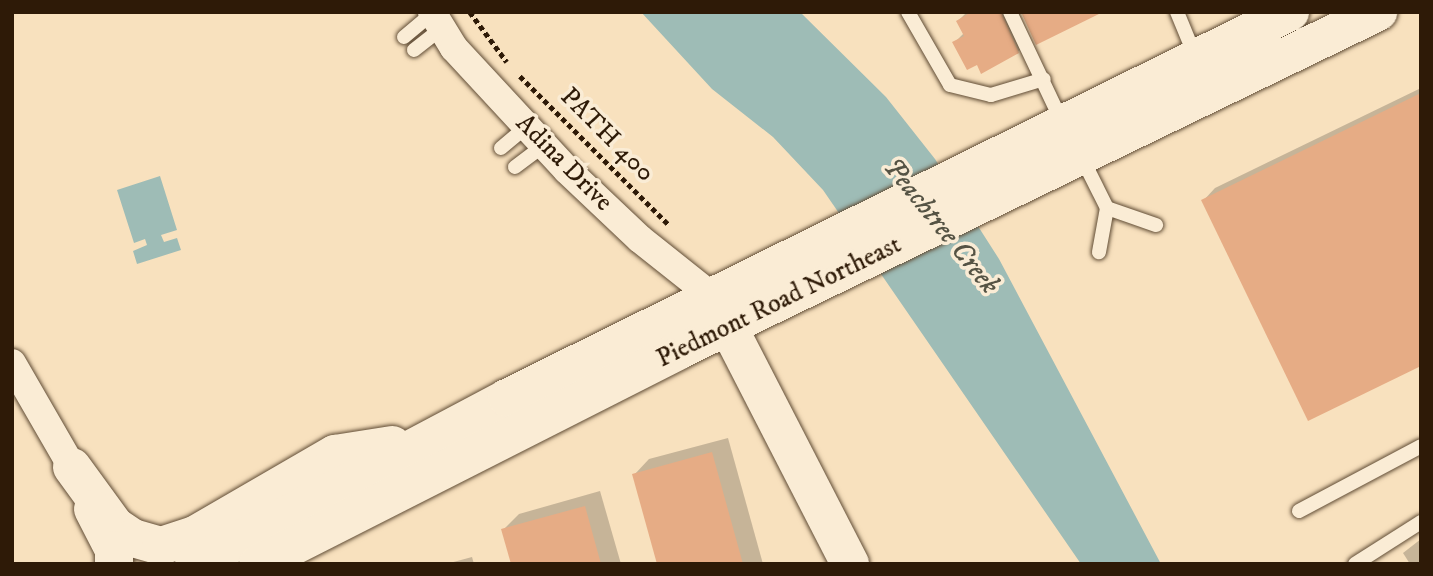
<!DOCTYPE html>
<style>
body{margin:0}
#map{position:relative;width:1433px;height:576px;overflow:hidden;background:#f8e1be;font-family:"IM FELL DW Pica",serif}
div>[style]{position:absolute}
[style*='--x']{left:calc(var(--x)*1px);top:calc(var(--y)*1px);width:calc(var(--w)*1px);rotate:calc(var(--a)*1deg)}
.water>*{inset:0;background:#9ebcb6}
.shadow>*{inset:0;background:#0003}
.building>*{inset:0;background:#e6ac85}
.path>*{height:4.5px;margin-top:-2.25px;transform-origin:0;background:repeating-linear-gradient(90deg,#2e1a07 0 5px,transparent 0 8.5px)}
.roads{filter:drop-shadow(0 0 2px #604c35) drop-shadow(0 0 2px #604c35)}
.lane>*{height:14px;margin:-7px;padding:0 7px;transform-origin:7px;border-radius:7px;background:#faecd5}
.street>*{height:28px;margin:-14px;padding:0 14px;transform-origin:14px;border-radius:14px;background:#faecd5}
.secondary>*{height:38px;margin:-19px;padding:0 19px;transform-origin:19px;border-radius:19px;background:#faecd5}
span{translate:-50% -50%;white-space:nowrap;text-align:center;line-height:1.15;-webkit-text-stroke:7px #faecd5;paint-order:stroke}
.street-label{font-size:26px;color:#2e1a07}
.water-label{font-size:28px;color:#555344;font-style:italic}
.frame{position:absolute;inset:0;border:14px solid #2e1a07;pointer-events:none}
</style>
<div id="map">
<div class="water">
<div style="clip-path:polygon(641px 12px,800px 12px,886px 97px,935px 159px,999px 259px,1161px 564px,1081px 564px,823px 190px,773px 137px,712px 89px)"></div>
<div style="clip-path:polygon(160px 176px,177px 230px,161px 235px,164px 242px,177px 238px,181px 250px,137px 264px,133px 251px,147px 245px,145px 239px,134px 243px,117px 190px)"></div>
</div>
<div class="shadow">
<div style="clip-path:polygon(967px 12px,1013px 12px,1027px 42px,1018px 52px,978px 62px,954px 43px,964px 33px,958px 21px)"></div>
<div style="clip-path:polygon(1421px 88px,1421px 364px,1203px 201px,1215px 188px)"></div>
<div style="clip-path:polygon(728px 438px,763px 564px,659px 564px,634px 475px,649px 459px)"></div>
<div style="clip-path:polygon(600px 491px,621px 564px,513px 564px,503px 530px,519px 514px)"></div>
<div style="clip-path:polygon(1421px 539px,1421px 564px,1410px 564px,1403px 553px)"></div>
<div style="clip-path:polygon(472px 557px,474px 564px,446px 564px)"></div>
</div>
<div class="building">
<div style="clip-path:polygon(971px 12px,1001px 12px,1019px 53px,981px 74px,977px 65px,967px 70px,952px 42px,964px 36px,956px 21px)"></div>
<div style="clip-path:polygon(1021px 12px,1103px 12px,1036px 45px)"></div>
<div style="clip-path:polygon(1421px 93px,1421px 366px,1308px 421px,1201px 200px)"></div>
<div style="clip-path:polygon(712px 452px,743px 564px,657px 564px,632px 474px)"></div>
<div style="clip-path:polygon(585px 506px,601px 564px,511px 564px,501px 529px)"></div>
</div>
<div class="path">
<div style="--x:470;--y:12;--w:62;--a:53.5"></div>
<div style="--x:520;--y:76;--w:212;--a:45"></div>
</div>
<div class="roads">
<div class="lane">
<div style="--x:908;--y:12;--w:84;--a:60.1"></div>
<div style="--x:950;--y:85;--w:42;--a:13.7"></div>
<div style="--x:991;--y:95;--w:55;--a:-16.8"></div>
<div style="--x:1010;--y:12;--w:122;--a:64.7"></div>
<div style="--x:1177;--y:12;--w:50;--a:67.6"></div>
<div style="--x:404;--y:37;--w:38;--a:-40"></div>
<div style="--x:414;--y:50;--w:36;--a:-38"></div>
<div style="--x:501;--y:148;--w:34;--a:-40"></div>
<div style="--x:1082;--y:158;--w:56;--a:63.4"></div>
<div style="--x:1107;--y:208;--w:45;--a:100.3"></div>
<div style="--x:515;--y:167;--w:36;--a:-37"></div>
<div style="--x:1107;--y:208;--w:52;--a:19.1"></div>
<div style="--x:1299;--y:511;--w:138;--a:-28"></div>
<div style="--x:1355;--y:564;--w:78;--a:-32.5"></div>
</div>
<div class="street">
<div style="--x:432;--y:12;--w:42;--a:58.6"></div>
<div style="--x:454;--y:48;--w:166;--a:47.2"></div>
<div style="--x:567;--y:170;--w:100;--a:43.4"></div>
<div style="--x:640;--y:239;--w:93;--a:38.5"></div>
<div style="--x:12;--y:363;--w:120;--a:60"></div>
</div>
<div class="secondary">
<div style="--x:717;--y:305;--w:291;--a:62.8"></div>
<div style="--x:72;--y:467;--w:73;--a:53.9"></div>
<div style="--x:115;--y:526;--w:22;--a:34"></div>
<div style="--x:133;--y:538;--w:29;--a:16"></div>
<div style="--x:161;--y:546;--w:36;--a:-18"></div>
<div style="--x:195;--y:535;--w:162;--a:-30.1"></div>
<div style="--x:335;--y:454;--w:58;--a:-9"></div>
<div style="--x:93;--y:509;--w:46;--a:62.9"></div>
<div style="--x:114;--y:550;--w:14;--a:90"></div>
<div style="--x:194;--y:564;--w:354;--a:-27.9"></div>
<div style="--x:507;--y:398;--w:873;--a:-26.24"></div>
<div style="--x:258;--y:564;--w:470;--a:-26.9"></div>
<div style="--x:677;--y:351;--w:779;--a:-25.81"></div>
</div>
</div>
<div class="street-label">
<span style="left:607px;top:135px;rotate:45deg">PATH 400</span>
<span style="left:564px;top:163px;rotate:45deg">Adina Drive</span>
<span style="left:779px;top:302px;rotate:-26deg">Piedmont Road Northeast</span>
</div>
<div class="water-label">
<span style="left:941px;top:226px;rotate:51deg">Peachtree Creek</span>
</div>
<div class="frame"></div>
</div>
